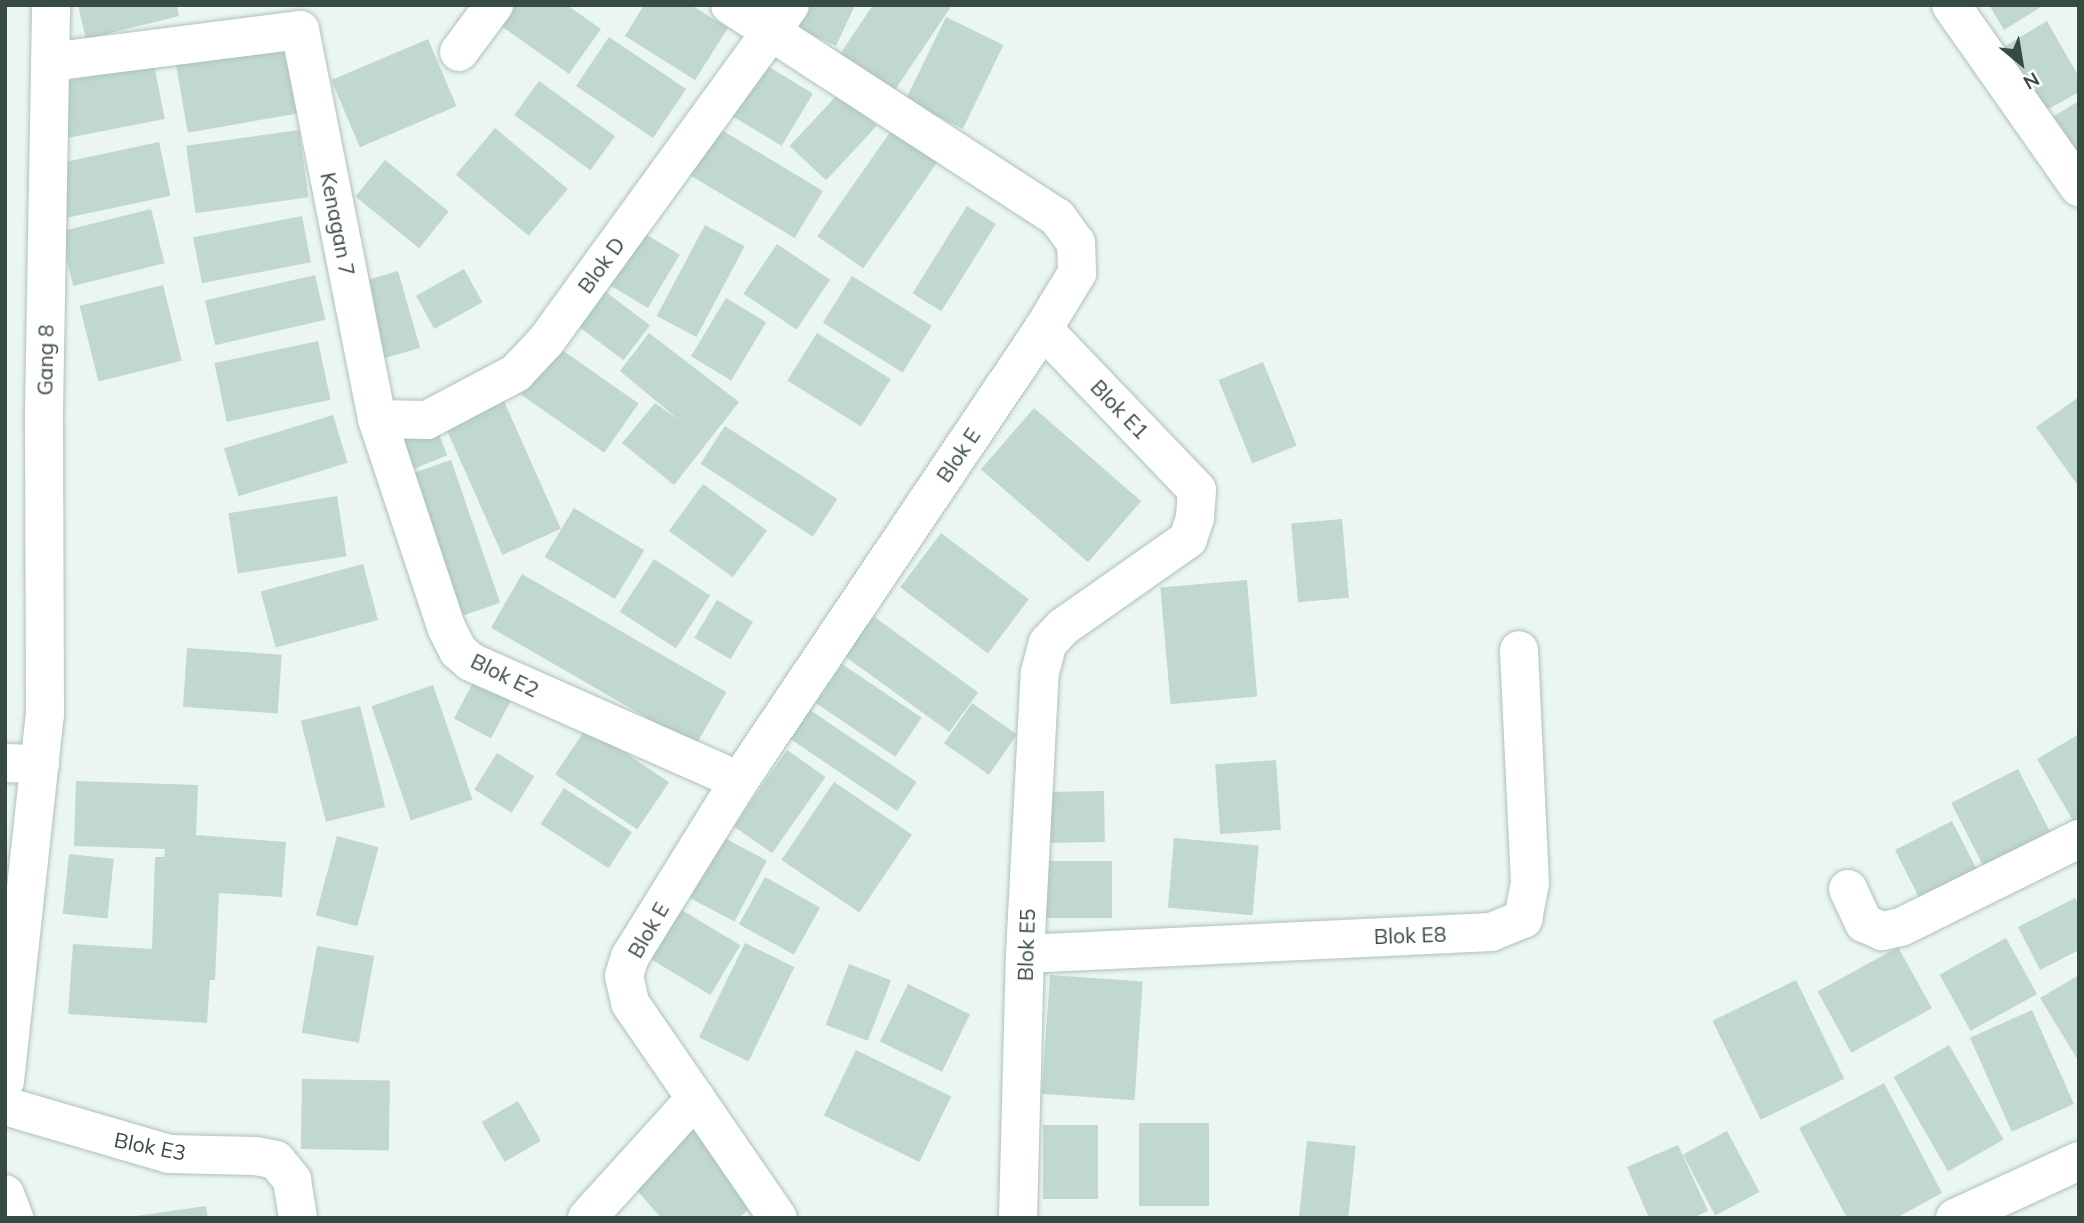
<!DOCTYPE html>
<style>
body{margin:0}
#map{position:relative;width:2084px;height:1223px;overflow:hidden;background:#ebf6f2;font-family:Mulish,sans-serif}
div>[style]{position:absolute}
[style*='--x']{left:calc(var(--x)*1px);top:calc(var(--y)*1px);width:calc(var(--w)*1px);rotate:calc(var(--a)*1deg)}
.building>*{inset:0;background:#c0d8cd;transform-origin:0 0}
.roads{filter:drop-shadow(0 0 2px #adc2b9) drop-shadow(0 0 2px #adc2b9)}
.minor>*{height:38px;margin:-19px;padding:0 19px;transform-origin:19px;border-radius:19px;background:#fff}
span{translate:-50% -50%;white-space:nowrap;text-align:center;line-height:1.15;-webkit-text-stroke:7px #fff;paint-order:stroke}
.street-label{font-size:21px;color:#384b42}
.frame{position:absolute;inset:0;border:7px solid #384b42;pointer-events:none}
.north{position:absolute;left:1986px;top:28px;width:70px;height:70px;-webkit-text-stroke:5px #fff;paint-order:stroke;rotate:150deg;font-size:19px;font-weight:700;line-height:28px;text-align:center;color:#384b42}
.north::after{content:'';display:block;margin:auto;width:24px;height:32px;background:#384b42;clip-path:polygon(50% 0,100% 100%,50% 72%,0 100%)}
</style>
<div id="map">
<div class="building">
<div style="clip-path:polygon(78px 5px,177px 5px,179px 16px,86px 39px)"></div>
<div style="clip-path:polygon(510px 5px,567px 5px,601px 29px,569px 74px,497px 23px)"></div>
<div style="clip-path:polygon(644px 5px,691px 5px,728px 28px,695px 80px,625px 36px)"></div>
<div style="clip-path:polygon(805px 5px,855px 5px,836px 46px,795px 27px)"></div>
<div style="clip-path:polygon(873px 5px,952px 5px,891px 96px,836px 60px)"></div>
<div style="clip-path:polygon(1989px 5px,2044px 5px,2004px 30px)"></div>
<div style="left:946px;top:17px;width:64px;height:93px;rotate:26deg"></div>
<div style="clip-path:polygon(2047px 21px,2079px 77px,2079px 92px,2032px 118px,1995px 52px)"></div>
<div style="left:609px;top:37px;width:93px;height:59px;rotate:34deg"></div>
<div style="left:428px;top:39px;width:73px;height:105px;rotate:67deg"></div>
<div style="left:288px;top:44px;width:70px;height:114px;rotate:80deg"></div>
<div style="left:759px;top:61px;width:63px;height:61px;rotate:31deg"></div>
<div style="left:154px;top:64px;width:56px;height:98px;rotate:79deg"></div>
<div style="left:539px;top:81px;width:94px;height:42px;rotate:36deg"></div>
<div style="left:840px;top:92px;width:50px;height:74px;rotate:43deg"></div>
<div style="clip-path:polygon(2079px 101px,2079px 166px,2046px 121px)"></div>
<div style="left:715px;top:126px;width:126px;height:55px;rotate:31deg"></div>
<div style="left:495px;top:128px;width:95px;height:61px;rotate:40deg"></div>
<div style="left:893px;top:128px;width:56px;height:132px;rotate:35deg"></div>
<div style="left:299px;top:130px;width:68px;height:114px;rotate:82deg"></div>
<div style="left:159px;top:142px;width:55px;height:107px;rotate:78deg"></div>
<div style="left:385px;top:160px;width:82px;height:47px;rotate:39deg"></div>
<div style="left:967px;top:206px;width:34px;height:103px;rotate:32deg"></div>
<div style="left:151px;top:209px;width:56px;height:94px;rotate:76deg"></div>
<div style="left:302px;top:216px;width:47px;height:111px;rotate:79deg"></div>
<div style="left:705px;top:225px;width:45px;height:103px;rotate:28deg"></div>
<div style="left:637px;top:229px;width:50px;height:62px;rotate:31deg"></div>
<div style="left:777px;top:244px;width:64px;height:60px;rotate:34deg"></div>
<div style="left:464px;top:269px;width:38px;height:55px;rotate:61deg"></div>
<div style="left:398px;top:271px;width:80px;height:44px;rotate:74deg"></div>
<div style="left:315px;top:275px;width:46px;height:113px;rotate:77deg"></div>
<div style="left:852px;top:276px;width:94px;height:55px;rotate:32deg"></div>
<div style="left:594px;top:283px;width:70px;height:44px;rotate:37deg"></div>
<div style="left:163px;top:285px;width:78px;height:86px;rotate:76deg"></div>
<div style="left:726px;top:298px;width:47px;height:68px;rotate:31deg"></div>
<div style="clip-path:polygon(649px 333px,739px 402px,674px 485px,622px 443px,655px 403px,679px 420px,620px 371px)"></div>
<div style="left:817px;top:333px;width:87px;height:56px;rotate:32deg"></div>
<div style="left:318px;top:341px;width:60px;height:106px;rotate:78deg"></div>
<div style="left:555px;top:345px;width:102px;height:60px;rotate:35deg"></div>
<div style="left:1263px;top:362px;width:90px;height:48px;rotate:68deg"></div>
<div style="left:499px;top:390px;width:152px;height:64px;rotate:66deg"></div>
<div style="clip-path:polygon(2079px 397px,2079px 487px,2036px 427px)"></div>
<div style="left:1034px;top:408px;width:142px;height:81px;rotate:41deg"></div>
<div style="left:333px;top:415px;width:50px;height:114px;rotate:73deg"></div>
<div style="left:433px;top:420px;width:38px;height:48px;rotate:68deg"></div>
<div style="left:725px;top:426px;width:134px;height:45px;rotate:33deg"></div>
<div style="left:451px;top:460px;width:151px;height:40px;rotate:71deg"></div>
<div style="left:703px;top:484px;width:79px;height:58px;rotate:36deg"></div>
<div style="left:337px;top:496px;width:61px;height:110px;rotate:81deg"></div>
<div style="left:574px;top:508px;width:82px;height:57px;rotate:31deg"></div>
<div style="left:1342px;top:519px;width:79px;height:51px;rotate:85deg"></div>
<div style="left:941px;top:533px;width:110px;height:68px;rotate:37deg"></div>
<div style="left:654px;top:559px;width:67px;height:63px;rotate:33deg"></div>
<div style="left:363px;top:564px;width:58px;height:106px;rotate:75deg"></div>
<div style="left:522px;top:574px;width:236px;height:62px;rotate:30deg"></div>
<div style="left:1247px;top:580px;width:117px;height:87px;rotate:85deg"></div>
<div style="left:717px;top:600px;width:42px;height:44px;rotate:31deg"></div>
<div style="left:873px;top:616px;width:130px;height:49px;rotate:36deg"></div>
<div style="left:187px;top:648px;width:95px;height:59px;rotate:4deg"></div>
<div style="left:842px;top:664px;width:96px;height:47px;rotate:34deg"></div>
<div style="left:476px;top:677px;width:42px;height:47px;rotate:28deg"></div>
<div style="left:433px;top:685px;width:121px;height:65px;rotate:71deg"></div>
<div style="left:972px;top:703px;width:55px;height:49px;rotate:35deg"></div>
<div style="left:360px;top:706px;width:104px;height:61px;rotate:76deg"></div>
<div style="left:804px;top:706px;width:136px;height:35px;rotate:34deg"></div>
<div style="left:587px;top:727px;width:99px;height:57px;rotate:34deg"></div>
<div style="clip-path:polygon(2079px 734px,2079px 831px,2037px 759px)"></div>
<div style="left:787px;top:750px;width:47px;height:93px;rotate:35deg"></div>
<div style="left:497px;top:753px;width:44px;height:43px;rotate:32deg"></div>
<div style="left:1276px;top:760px;width:70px;height:61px;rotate:86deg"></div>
<div style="left:2018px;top:769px;width:75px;height:75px;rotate:63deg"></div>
<div style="clip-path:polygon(76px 781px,198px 785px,196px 835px,286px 842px,282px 897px,219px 893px,215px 980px,210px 980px,207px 1023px,68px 1014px,73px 944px,152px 949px,155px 857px,164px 857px,165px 849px,74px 846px)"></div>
<div style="left:834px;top:782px;width:94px;height:94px;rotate:34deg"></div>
<div style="left:564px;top:788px;width:81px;height:43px;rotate:33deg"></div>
<div style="left:1104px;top:791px;width:51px;height:61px;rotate:89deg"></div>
<div style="left:1952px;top:821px;width:56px;height:64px;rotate:63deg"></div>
<div style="left:713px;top:832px;width:61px;height:69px;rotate:28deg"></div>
<div style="left:337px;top:836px;width:43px;height:82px;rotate:15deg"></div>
<div style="left:1174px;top:838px;width:85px;height:70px;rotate:5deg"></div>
<div style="left:69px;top:854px;width:45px;height:60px;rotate:6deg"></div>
<div style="left:1035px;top:861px;width:77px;height:57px"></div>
<div style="left:765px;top:877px;width:63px;height:54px;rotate:29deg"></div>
<div style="clip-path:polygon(2075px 898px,2079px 905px,2079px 950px,2040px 970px,2018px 927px)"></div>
<div style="left:670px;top:903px;width:82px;height:58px;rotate:31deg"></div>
<div style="left:2006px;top:938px;width:64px;height:76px;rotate:61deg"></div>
<div style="left:745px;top:943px;width:55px;height:105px;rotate:26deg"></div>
<div style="left:317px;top:946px;width:58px;height:88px;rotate:10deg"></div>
<div style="left:1898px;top:947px;width:70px;height:92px;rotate:61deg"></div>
<div style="left:849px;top:964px;width:45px;height:65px;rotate:21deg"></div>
<div style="left:1050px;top:975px;width:93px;height:119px;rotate:4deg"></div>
<div style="clip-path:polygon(2079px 975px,2079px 1062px,2040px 998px)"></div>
<div style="left:1796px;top:980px;width:110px;height:93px;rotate:64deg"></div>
<div style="left:908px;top:984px;width:69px;height:64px;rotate:26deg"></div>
<div style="left:2032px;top:1010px;width:103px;height:68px;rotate:66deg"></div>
<div style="left:1949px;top:1045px;width:109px;height:64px;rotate:60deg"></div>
<div style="left:856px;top:1050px;width:106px;height:73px;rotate:26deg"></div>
<div style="left:302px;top:1079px;width:88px;height:70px;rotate:1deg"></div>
<div style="clip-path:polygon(1884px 1083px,1942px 1193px,1896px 1218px,1847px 1218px,1799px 1128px)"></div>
<div style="left:518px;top:1101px;width:46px;height:42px;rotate:60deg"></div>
<div style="left:1209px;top:1123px;width:83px;height:70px;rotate:90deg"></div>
<div style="left:1043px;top:1125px;width:55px;height:74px"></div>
<div style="clip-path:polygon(693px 1127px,757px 1202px,739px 1218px,661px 1218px,629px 1181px)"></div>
<div style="left:1727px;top:1131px;width:69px;height:50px;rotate:62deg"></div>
<div style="left:1307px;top:1141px;width:49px;height:77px;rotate:6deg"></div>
<div style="clip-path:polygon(1678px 1145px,1708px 1211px,1692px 1218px,1649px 1218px,1627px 1167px)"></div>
<div style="clip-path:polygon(206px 1206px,208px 1218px,136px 1218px,136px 1216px)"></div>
</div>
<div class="roads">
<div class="minor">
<div style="--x:730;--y:5;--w:390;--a:33"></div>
<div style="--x:1057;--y:217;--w:32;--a:54"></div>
<div style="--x:1076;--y:243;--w:30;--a:88"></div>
<div style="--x:1077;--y:273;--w:66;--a:121.3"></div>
<div style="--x:1043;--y:329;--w:545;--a:123.92"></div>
<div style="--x:739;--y:781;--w:207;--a:121.8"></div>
<div style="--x:630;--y:957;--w:20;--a:108"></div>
<div style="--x:624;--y:976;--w:28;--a:77"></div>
<div style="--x:630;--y:1003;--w:261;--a:55.5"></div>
<div style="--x:1951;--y:5;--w:223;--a:54.9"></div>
<div style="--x:459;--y:52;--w:59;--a:-53.3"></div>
<div style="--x:50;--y:62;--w:252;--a:-7.3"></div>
<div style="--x:300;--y:30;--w:397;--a:78.8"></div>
<div style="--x:377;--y:419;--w:221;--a:71.6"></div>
<div style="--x:447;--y:629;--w:25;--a:63"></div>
<div style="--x:458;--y:651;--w:17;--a:40"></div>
<div style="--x:471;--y:662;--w:293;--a:23.9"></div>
<div style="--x:377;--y:419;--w:50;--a:1.1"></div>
<div style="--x:427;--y:420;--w:101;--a:-27.8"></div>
<div style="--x:516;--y:373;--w:44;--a:-46.8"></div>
<div style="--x:546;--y:341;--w:415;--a:-54"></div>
<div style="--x:5;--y:763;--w:35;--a:2"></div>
<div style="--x:1848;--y:889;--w:38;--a:65"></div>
<div style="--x:1864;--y:923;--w:20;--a:24"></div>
<div style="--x:1882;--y:931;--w:19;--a:-12"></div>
<div style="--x:1901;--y:927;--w:199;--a:-26.3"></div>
<div style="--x:1025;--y:954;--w:467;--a:-2.7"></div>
<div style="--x:1491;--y:932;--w:35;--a:-22"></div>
<div style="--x:1523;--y:919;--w:36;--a:-79"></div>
<div style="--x:1530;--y:884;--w:234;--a:-92.7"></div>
<div style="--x:5;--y:1081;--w:368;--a:-83.8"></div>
<div style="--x:45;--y:715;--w:304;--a:-90.2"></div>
<div style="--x:44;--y:411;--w:406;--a:-89"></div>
<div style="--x:5;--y:1106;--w:171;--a:16.3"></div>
<div style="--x:169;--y:1154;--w:87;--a:1.3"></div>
<div style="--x:256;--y:1156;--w:20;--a:11"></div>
<div style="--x:276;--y:1160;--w:26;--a:51"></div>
<div style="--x:292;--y:1180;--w:38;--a:81"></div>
<div style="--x:5;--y:1194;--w:26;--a:69"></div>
<div style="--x:587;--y:1218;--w:162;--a:-47.8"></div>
<div style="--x:1018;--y:1218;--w:264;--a:-88.5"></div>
<div style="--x:1025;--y:954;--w:282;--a:-87"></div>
<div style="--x:1040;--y:672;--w:30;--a:-75"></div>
<div style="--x:1048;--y:643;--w:22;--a:-47"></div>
<div style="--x:1063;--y:627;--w:153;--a:-35.1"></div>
<div style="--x:1188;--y:539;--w:22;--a:-72"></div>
<div style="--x:1195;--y:518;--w:28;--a:-86"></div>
<div style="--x:1197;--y:490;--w:223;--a:-133.7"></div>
<div style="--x:1955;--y:1218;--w:136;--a:-24.7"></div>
</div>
</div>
<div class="street-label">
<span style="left:338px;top:224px;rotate:79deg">Kenagan 7</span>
<span style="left:601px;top:265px;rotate:-54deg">Blok D</span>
<span style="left:45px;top:360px;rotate:-89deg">Gang 8</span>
<span style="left:1120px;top:409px;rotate:46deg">Blok E1</span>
<span style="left:958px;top:455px;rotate:-56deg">Blok E</span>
<span style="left:505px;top:675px;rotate:26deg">Blok E2</span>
<span style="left:648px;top:930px;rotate:-60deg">Blok E</span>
<span style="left:1410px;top:935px;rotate:-2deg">Blok E8</span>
<span style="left:1026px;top:945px;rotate:-88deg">Blok E5</span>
<span style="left:150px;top:1146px;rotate:11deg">Blok E3</span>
</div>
<div class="frame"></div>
<div class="north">N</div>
</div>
